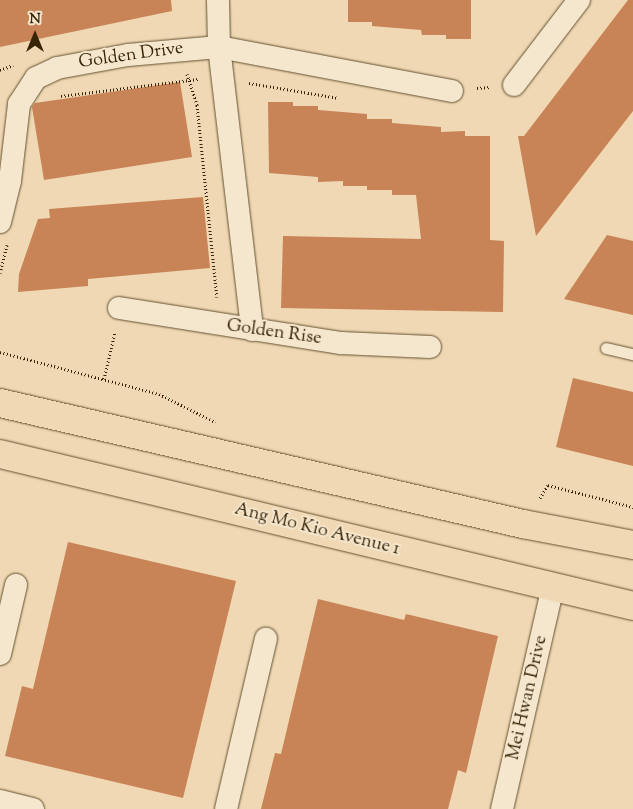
<!DOCTYPE html>
<style>
body{margin:0}
#map{position:relative;width:633px;height:809px;overflow:hidden;background:#efd8b3;font-family:"Sorts Mill Goudy",serif}
div>[style]{position:absolute}
[style*='--x']{left:calc(var(--x)*1px);top:calc(var(--y)*1px);width:calc(var(--w)*1px);rotate:calc(var(--a)*1deg)}
.building>*{inset:0;background:#c88356}
.path>*{height:3px;margin-top:-1.5px;transform-origin:0;background:repeating-linear-gradient(90deg,#372405 0 1px,transparent 0 3.5px)}
.roads{filter:drop-shadow(0 0 1px #655130) drop-shadow(0 0 1px #655130)}
.lane>*{height:11px;margin:-5.5px;padding:0 5.5px;transform-origin:5.5px;border-radius:5.5px;background:#f5e6ce}
.street>*{height:22px;margin:-11px;padding:0 11px;transform-origin:11px;border-radius:11px;background:#f5e6ce}
.primary>*{height:28px;margin:-14px;padding:0 14px;transform-origin:14px;border-radius:14px;background:#efd8b3}
span{translate:-50% -50%;white-space:nowrap;text-align:center;line-height:1.15;-webkit-text-stroke:4px #f5e6ce;paint-order:stroke}
.street-label{font-size:18px;color:#372405}
.north{position:absolute;left:10px;top:10px;width:50px;height:50px;-webkit-text-stroke:4px #f5e6ce;paint-order:stroke;rotate:0deg;font-size:14px;font-weight:700;line-height:20px;text-align:center;color:#372405}
.north::after{content:'';display:block;margin:auto;width:18px;height:22px;background:#372405;clip-path:polygon(50% 0,100% 100%,50% 72%,0 100%)}
</style>
<div id="map">
<div class="building">
<div style="clip-path:polygon(0 0,171px 0,172px 11px,0 47px)"></div>
<div style="clip-path:polygon(348px 0,471px 0,471px 39px,446px 39px,446px 35px,422px 35px,421px 30px,372px 26px,372px 22px,348px 22px)"></div>
<div style="clip-path:polygon(628px 0,633px 0,633px 111px,536px 236px,518px 136px,524px 136px)"></div>
<div style="clip-path:polygon(180px 82px,192px 157px,44px 180px,32px 107px,35px 103px)"></div>
<div style="clip-path:polygon(268px 102px,293px 102px,293px 106px,318px 106px,318px 110px,367px 114px,367px 119px,392px 119px,392px 123px,441px 127px,441px 132px,465px 131px,465px 136px,490px 136px,490px 240px,504px 241px,503px 312px,281px 308px,283px 236px,421px 239px,416px 195px,392px 195px,392px 190px,367px 190px,367px 186px,343px 186px,343px 181px,318px 182px,318px 177px,269px 173px)"></div>
<div style="clip-path:polygon(203px 197px,210px 268px,88px 279px,88px 286px,18px 292px,19px 274px,38px 219px,50px 218px,49px 209px)"></div>
<div style="clip-path:polygon(607px 235px,633px 241px,633px 315px,564px 299px)"></div>
<div style="clip-path:polygon(573px 378px,633px 392px,633px 466px,556px 447px)"></div>
<div style="clip-path:polygon(68px 542px,236px 581px,183px 798px,5px 756px,22px 686px,33px 689px)"></div>
<div style="clip-path:polygon(318px 599px,404px 620px,406px 614px,498px 636px,466px 773px,458px 770px,448px 809px,261px 809px,275px 753px,281px 754px)"></div>
</div>
<div class="path">
<div style="--x:0;--y:70;--w:14;--a:-21"></div>
<div style="--x:187;--y:74;--w:33;--a:72"></div>
<div style="--x:197;--y:105;--w:193;--a:84.1"></div>
<div style="--x:249;--y:83;--w:91;--a:9.5"></div>
<div style="--x:477;--y:88;--w:14;--a:-4"></div>
<div style="--x:61;--y:96;--w:138;--a:-7.1"></div>
<div style="--x:0;--y:273;--w:29;--a:-76"></div>
<div style="--x:0;--y:352;--w:164;--a:14.8"></div>
<div style="--x:159;--y:394;--w:63;--a:26.6"></div>
<div style="--x:104;--y:379;--w:48;--a:-76.8"></div>
<div style="--x:540;--y:498;--w:15;--a:-58"></div>
<div style="--x:548;--y:485;--w:88;--a:14.5"></div>
</div>
<div class="roads">
<div class="lane">
<div style="--x:606;--y:348;--w:28;--a:13"></div>
</div>
<div class="street">
<div style="--x:218;--y:0;--w:47;--a:88.8"></div>
<div style="--x:219;--y:47;--w:285;--a:83.3"></div>
<div style="--x:514;--y:85;--w:107;--a:-52.6"></div>
<div style="--x:0;--y:222;--w:42;--a:-76.3"></div>
<div style="--x:10;--y:181;--w:78;--a:-83.3"></div>
<div style="--x:19;--y:104;--w:31;--a:-57"></div>
<div style="--x:36;--y:78;--w:23;--a:-25"></div>
<div style="--x:57;--y:68;--w:72;--a:-10.4"></div>
<div style="--x:128;--y:55;--w:91;--a:-5"></div>
<div style="--x:219;--y:47;--w:237;--a:10.7"></div>
<div style="--x:119;--y:308;--w:225;--a:9"></div>
<div style="--x:341;--y:343;--w:89;--a:2.6"></div>
<div style="--x:0;--y:654;--w:71;--a:-76.9"></div>
<div style="--x:0;--y:801;--w:34;--a:14"></div>
<div style="--x:226;--y:809;--w:175;--a:-76.8"></div>
<div style="--x:502;--y:809;--w:228;--a:-77.1"></div>
</div>
<div class="primary">
<div style="--x:0;--y:403;--w:537;--a:13.03"></div>
<div style="--x:523;--y:524;--w:112;--a:10.8"></div>
<div style="--x:0;--y:454;--w:651;--a:13.5"></div>
</div>
</div>
<div class="street-label">
<span style="left:131px;top:56px;rotate:-8deg">Golden Drive</span>
<span style="left:274px;top:333px;rotate:8deg">Golden Rise</span>
<span style="left:317px;top:530px;rotate:14deg">Ang Mo Kio Avenue 1</span>
<span style="left:528px;top:698px;rotate:-77deg">Mei Hwan Drive</span>
</div>
<div class="north">N</div>
</div>
